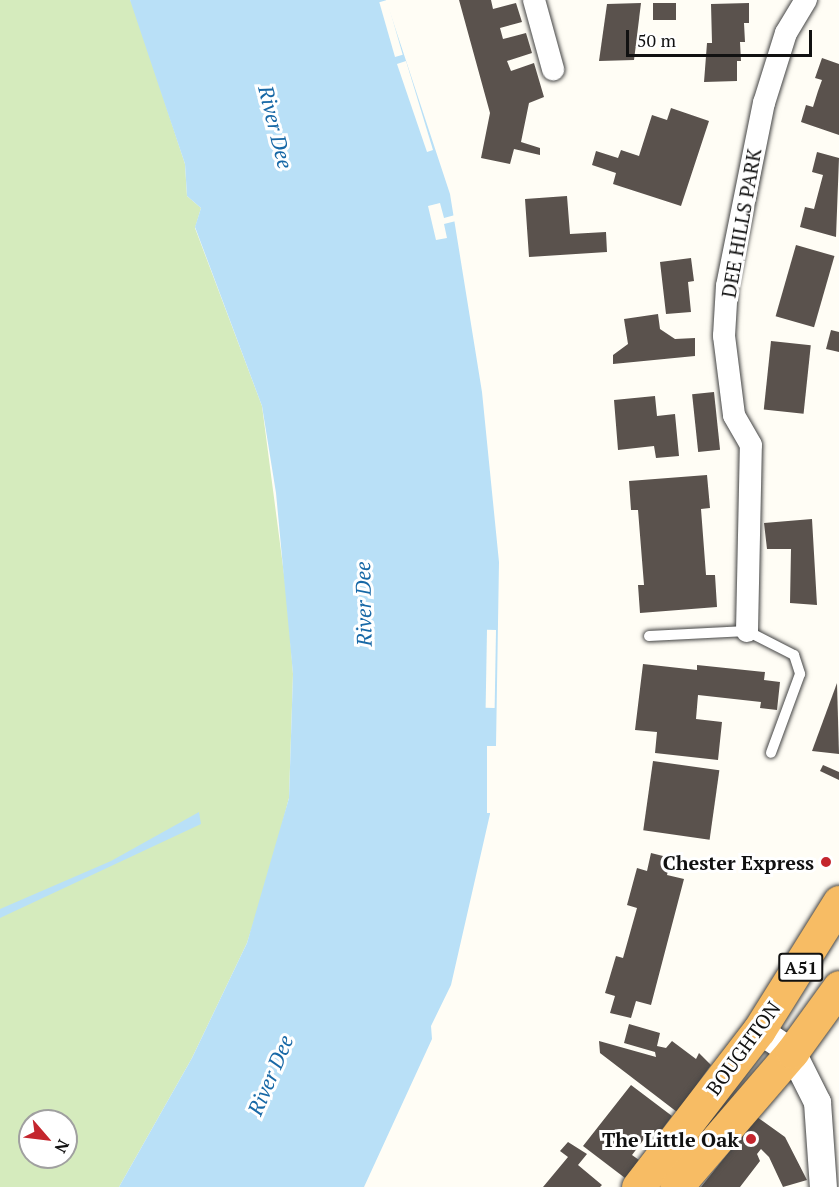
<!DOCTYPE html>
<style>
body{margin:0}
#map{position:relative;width:839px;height:1187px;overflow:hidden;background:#fffdf5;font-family:"PT Serif",serif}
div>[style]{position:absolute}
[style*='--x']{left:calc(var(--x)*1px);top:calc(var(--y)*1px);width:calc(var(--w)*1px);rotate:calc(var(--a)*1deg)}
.green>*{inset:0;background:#d5ebbd}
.water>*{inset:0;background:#b9e0f7}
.pier>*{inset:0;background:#fffdf5;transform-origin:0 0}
.building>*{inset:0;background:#5a524d;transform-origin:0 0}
.roads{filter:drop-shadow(0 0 2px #444) drop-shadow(0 0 2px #444)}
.service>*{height:10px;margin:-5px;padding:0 5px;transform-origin:5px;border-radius:5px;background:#fff}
.minor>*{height:22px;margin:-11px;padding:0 11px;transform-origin:11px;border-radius:11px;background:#fff}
.tertiary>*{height:27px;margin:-13.5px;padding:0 13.5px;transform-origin:13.5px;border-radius:13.5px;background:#fff}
.trunk>*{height:33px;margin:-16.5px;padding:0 16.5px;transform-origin:16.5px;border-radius:16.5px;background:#f7bc64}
.dots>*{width:16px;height:16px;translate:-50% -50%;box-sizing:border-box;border:3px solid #fff;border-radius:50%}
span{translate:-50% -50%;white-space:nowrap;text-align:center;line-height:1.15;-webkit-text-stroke:6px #fff;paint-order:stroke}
.shield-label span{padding:2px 4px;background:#fff;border:2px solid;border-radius:4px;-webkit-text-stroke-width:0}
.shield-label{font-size:18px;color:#111;font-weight:700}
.street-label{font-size:20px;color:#111}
.poi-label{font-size:20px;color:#111;font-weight:700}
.right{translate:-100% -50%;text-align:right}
.water-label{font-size:21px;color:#1768a6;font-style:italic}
.north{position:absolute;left:18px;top:1109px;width:60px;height:60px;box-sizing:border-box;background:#fff;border:2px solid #a0a0a0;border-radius:50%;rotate:118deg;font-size:16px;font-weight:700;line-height:24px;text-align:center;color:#111}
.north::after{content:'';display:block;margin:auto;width:21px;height:27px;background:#c4262e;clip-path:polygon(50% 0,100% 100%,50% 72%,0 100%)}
.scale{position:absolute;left:626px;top:30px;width:186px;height:27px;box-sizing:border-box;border:3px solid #111;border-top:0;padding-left:8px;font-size:18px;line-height:21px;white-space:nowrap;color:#111;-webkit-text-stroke:4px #fff;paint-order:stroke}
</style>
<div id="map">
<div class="green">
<div style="clip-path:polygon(evenodd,0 0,130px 0,133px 5px,185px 164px,187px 196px,201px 208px,195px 228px,262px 406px,287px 597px,293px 674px,289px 798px,267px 881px,247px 943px,192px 1058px,119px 1187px,0 1187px,0 0,30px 1121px,66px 1121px,66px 1157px,30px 1157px,30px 1121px)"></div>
</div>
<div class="water">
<div style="clip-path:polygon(130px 0,386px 0,450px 194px,482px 392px,499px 562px,496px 746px,490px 814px,451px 985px,431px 1026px,432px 1039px,364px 1187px,119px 1187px,192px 1058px,247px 943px,289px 798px,293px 674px,276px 493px,262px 406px,195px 227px,201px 208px,187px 196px,185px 164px)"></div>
<div style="clip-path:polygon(199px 812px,201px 824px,0 918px,0 909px,111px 861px)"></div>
</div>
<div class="pier">
<div style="left:387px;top:0;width:57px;height:8px;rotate:74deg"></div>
<div style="clip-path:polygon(406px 61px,433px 150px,427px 152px,397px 64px)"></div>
<div style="clip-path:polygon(440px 203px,444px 218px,455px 215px,456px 221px,444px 224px,447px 238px,436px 240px,428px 206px)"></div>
<div style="left:496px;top:630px;width:78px;height:9px;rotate:91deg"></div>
<div style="left:487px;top:746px;width:9px;height:67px"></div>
</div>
<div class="building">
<div style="clip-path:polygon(459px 0,491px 0,493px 9px,516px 3px,522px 22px,500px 28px,503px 39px,526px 33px,532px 53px,507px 61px,511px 71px,534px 63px,544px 97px,529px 103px,521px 142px,540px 148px,540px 155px,514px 149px,510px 164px,481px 158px,490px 113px)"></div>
<div style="clip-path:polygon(641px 3px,634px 60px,599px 61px,607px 4px)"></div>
<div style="left:653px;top:3px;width:23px;height:17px"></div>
<div style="clip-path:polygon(749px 3px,749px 23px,744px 23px,745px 42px,740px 42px,741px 61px,737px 61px,737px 81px,704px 82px,707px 43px,712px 43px,711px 4px)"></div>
<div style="clip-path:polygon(822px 58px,839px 64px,839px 135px,801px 122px,806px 105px,813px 107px,818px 91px,822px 80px,815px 78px)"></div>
<div style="clip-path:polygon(671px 108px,709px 121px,681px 206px,613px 184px,616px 173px,592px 165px,596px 151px,618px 158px,621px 150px,639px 156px,652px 115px,667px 120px)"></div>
<div style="clip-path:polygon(817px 152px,839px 158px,836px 237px,800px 227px,805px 207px,814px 209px,823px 175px,812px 172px)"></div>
<div style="clip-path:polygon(567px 196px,570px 234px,606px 232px,607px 252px,529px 257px,525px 199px)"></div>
<div style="left:796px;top:245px;width:40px;height:74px;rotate:16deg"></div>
<div style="clip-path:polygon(691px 258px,694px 281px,688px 282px,691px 312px,666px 314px,660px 262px)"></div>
<div style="clip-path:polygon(658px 314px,660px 329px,675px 339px,695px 338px,695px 356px,613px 364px,613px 355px,628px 344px,624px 319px)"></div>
<div style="clip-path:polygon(831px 330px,839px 332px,839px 352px,826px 349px)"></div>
<div style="left:771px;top:341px;width:40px;height:69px;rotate:6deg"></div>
<div style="left:714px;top:392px;width:58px;height:22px;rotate:84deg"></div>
<div style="clip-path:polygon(655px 396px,657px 416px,675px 414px,679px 456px,656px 458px,654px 446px,618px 450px,614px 400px)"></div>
<div style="clip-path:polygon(707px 475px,710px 508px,701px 509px,706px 575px,715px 575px,717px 607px,640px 613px,638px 585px,644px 585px,638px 510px,631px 510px,629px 481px)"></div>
<div style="clip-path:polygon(812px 519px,817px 605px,790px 603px,791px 549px,767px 549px,764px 523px)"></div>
<div style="clip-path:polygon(643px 664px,697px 670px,697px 665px,765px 672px,764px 680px,780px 682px,777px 710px,760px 708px,761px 702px,698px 695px,696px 719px,722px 722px,718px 760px,655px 753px,657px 732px,635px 730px)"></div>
<div style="clip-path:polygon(837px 683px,839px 754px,812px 751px)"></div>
<div style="left:653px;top:761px;width:67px;height:70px;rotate:8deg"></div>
<div style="clip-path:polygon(823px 765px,839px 772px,839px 780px,820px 771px)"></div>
<div style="clip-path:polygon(651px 853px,671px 858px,667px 875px,684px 879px,651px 1005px,636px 1001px,631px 1018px,610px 1013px,615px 996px,605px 993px,616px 956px,623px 958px,637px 908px,627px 905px,637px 868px,647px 871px)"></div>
<div style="clip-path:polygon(629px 1024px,660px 1033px,657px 1046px,666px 1048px,672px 1041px,696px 1059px,699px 1053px,711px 1065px,677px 1112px,600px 1053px,599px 1041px,656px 1057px,655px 1052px,624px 1043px)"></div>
<div style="clip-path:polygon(631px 1085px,672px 1116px,658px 1135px,651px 1130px,632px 1155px,639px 1160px,625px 1178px,583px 1146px)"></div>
<div style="clip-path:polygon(757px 1117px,785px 1137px,807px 1180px,783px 1187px,769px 1157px,761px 1149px,757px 1154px,760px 1161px,740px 1187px,701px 1187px)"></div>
<div style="clip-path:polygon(568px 1142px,587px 1154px,578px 1165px,602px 1185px,600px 1187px,543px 1187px,568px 1157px,560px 1151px)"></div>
</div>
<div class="roads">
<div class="service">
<div style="--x:649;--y:636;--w:98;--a:-2.9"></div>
<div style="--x:747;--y:631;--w:53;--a:27.1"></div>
<div style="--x:794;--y:655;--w:20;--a:72"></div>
<div style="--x:800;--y:674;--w:84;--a:110.2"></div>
</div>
<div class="minor">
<div style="--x:534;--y:0;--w:72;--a:74.6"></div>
<div style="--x:747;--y:631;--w:186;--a:-88.8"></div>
<div style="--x:751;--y:445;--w:34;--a:-120"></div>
<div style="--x:734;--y:415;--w:80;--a:-97.2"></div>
<div style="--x:724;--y:336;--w:50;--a:-86.6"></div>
<div style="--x:727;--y:286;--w:187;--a:-78.6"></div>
<div style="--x:764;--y:103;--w:73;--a:-72.6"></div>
<div style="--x:786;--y:33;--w:39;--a:-59"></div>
</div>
<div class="tertiary">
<div style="--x:759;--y:1030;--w:40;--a:34"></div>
<div style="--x:792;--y:1052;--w:56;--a:63.4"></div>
<div style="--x:817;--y:1102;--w:85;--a:86"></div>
</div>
<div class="trunk">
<div style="--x:638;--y:1187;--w:198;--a:-52.4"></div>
<div style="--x:759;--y:1030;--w:151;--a:-58"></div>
<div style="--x:676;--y:1187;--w:178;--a:-49.3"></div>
<div style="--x:792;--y:1052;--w:80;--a:-54.1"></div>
</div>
</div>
<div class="dots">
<div style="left:826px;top:862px;background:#c4262e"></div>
<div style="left:751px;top:1139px;background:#c4262e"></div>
</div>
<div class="shield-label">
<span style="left:801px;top:967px">A51</span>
</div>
<div class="street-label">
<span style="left:741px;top:223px;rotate:-80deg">DEE HILLS PARK</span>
<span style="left:743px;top:1048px;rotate:-54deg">BOUGHTON</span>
</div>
<div class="poi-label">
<span class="right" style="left:814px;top:862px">Chester Express</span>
<span class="right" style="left:739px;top:1139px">The Little Oak</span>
</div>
<div class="water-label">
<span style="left:276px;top:127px;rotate:76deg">River Dee</span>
<span style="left:363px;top:604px;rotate:-91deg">River Dee</span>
<span style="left:270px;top:1075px;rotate:-67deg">River Dee</span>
</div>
<div class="north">N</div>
<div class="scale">50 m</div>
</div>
